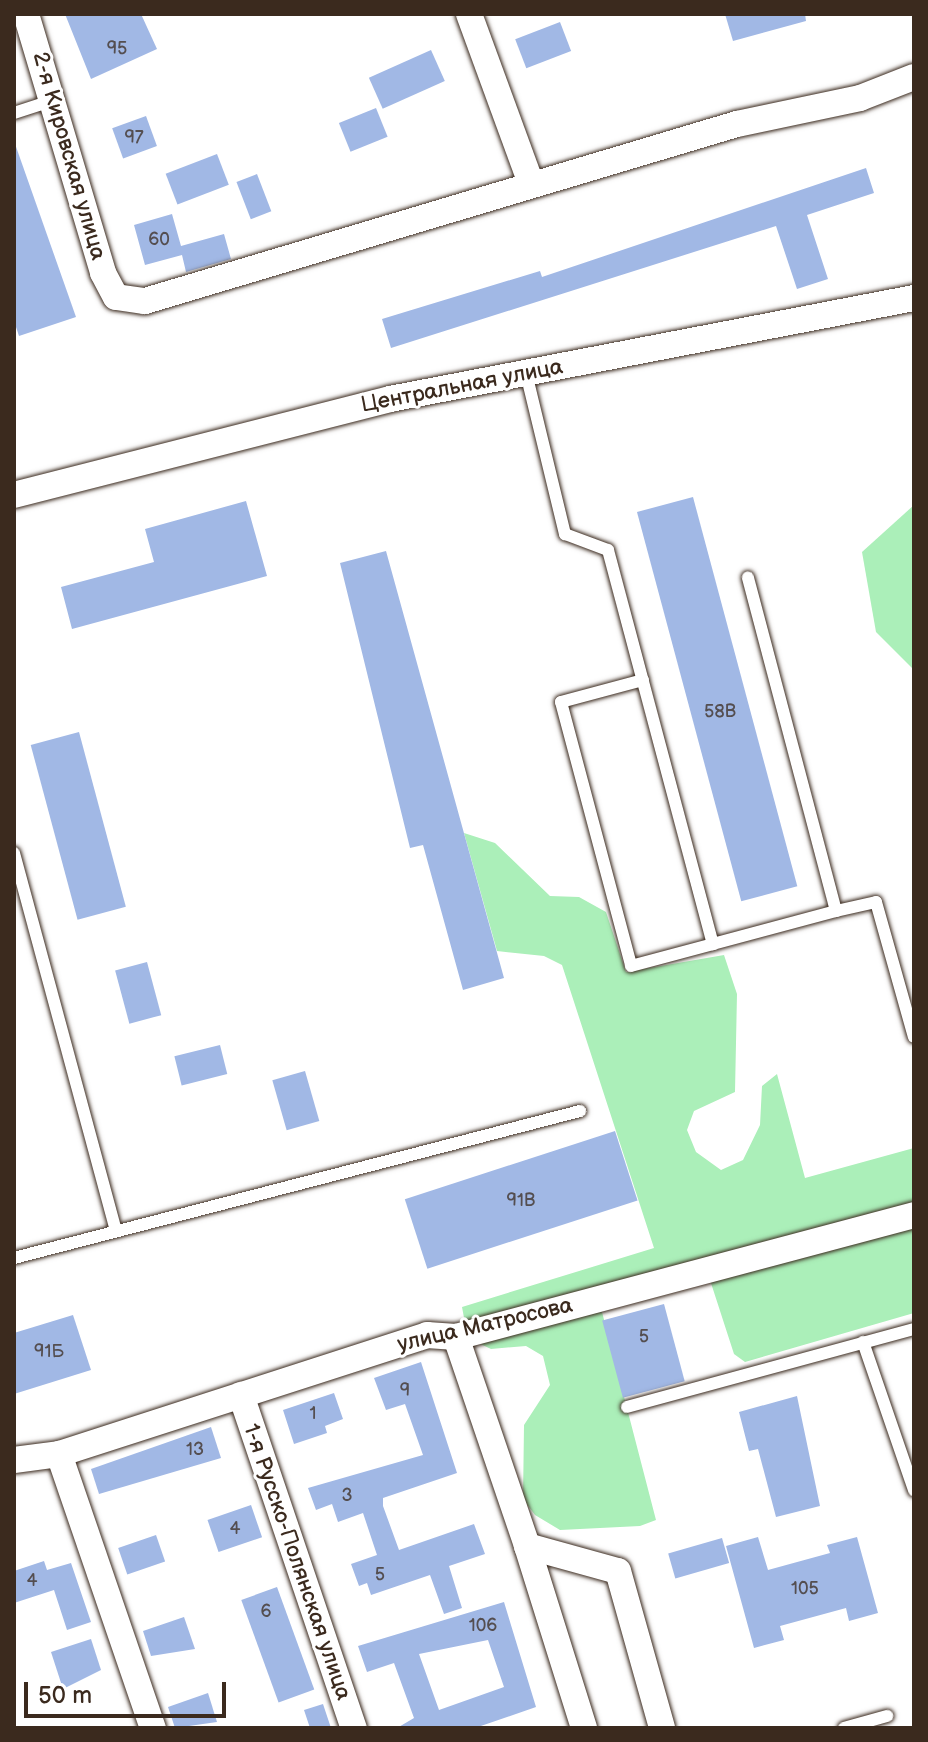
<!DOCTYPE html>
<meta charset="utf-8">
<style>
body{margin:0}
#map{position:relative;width:928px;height:1742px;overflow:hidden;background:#fff;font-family:"Balsamiq Sans",sans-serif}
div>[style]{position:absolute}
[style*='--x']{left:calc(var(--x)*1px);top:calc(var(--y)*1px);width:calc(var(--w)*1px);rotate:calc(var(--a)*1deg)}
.green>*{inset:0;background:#abefb9}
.building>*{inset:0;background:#a1b8e5;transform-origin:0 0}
.roads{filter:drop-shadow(0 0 2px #3b2a1e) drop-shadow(0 0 2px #3b2a1e)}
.lane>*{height:12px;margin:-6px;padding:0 6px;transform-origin:6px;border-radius:6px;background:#fff}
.street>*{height:26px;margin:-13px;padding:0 13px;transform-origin:13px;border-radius:13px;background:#fff}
span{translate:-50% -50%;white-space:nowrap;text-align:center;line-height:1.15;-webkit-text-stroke:6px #fff;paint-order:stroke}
.number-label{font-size:18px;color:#544e50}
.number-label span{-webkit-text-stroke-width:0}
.street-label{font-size:22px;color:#3b2a1e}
.frame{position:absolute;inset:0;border:16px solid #3b2a1e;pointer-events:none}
.scale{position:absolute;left:24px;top:1682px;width:202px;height:36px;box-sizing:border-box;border:4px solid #3b2a1e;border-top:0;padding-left:10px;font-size:24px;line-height:28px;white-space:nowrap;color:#3b2a1e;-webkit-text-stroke:6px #fff;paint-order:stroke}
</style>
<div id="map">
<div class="green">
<div style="clip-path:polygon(914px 505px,914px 670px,876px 632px,862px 552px)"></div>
<div style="clip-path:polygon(464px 833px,495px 843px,550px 896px,579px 897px,606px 912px,626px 972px,724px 955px,737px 994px,735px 1092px,694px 1111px,687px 1130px,696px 1152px,721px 1170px,743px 1160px,760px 1125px,762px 1086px,777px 1074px,805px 1178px,914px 1148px,914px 1313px,745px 1362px,734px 1354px,710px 1280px,610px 1304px,602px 1312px,656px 1520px,640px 1526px,560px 1530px,535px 1515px,523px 1499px,524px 1425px,550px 1385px,543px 1356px,526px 1346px,491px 1349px,472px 1340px,465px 1323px,462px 1307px,654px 1248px,562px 965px,544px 956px,497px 951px)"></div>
</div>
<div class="building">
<div style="clip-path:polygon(65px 14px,141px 14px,157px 49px,91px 79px)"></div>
<div style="clip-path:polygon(725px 14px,805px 14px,806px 21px,733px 41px)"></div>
<div style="left:560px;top:22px;width:31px;height:48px;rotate:69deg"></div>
<div style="left:431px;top:50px;width:34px;height:68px;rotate:66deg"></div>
<div style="left:376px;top:108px;width:31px;height:40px;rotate:68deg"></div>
<div style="left:146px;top:116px;width:32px;height:36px;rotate:70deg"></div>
<div style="clip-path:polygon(14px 141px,76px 317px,19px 336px,14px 321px)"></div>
<div style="left:217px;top:154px;width:33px;height:55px;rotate:69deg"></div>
<div style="clip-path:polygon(866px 168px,874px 193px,807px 215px,828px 279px,797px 289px,776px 226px,391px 348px,382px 319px,540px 271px,542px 277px)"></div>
<div style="left:257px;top:174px;width:40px;height:22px;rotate:69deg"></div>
<div style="clip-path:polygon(172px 214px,181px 246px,224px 234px,231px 259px,186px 272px,182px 255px,145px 265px,134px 225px)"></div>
<div style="left:693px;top:497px;width:403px;height:58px;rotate:75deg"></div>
<div style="clip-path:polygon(246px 501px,267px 576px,72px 629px,61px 587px,154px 562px,145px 529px)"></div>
<div style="clip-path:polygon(386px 551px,504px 978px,463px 990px,423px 845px,410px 848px,340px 563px)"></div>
<div style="left:79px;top:732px;width:181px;height:50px;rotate:75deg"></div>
<div style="left:147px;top:962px;width:55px;height:33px;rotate:75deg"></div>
<div style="left:220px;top:1045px;width:30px;height:47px;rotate:76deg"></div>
<div style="left:305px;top:1071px;width:52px;height:34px;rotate:74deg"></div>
<div style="left:615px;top:1131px;width:73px;height:221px;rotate:72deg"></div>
<div style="left:664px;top:1304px;width:80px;height:64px;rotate:75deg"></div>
<div style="clip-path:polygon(73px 1315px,91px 1370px,14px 1394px,14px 1333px)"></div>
<div style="clip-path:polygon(421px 1362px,457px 1473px,383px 1498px,383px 1506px,399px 1550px,474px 1524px,485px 1554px,449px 1566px,462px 1608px,444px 1614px,430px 1575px,371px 1595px,367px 1583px,359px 1586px,351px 1564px,377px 1555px,363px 1513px,338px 1522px,332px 1504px,316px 1510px,308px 1488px,423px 1455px,405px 1404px,386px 1410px,374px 1378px)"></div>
<div style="clip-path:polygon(334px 1393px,343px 1419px,325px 1426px,327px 1433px,294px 1444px,283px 1410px)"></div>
<div style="clip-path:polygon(797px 1396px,820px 1506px,776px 1517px,758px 1449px,749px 1451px,739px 1412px)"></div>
<div style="clip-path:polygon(211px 1427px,221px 1458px,99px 1494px,91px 1469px)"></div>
<div style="left:251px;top:1505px;width:34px;height:46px;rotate:71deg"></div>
<div style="left:156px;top:1535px;width:28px;height:40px;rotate:71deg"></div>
<div style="clip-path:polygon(758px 1537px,768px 1570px,830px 1553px,827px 1545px,857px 1537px,878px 1613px,849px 1621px,846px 1608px,780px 1626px,784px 1640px,754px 1648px,726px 1546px)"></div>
<div style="left:722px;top:1538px;width:26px;height:56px;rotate:74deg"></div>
<div style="clip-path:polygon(44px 1561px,47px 1570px,71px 1563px,91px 1622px,67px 1630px,54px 1590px,14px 1603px,14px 1571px)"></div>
<div style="left:277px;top:1587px;width:109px;height:38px;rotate:70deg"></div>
<div style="clip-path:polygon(evenodd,504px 1602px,536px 1707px,475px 1728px,397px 1728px,414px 1718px,394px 1663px,367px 1672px,358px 1646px,504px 1602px,488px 1640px,504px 1687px,439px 1710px,419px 1654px,488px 1640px)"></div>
<div style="clip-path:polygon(184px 1617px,195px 1649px,151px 1656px,143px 1631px)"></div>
<div style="clip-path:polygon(91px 1639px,101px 1670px,63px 1689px,51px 1652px)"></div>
<div style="clip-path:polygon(208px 1693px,217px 1722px,175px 1728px,168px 1707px)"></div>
<div style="clip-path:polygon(323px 1704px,331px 1728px,310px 1728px,304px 1710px)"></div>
</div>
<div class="roads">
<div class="lane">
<div style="--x:14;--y:113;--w:42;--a:-18"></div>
<div style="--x:526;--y:373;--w:166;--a:76.4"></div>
<div style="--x:565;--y:534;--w:46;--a:20.4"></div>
<div style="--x:608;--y:550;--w:408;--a:75.1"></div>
<div style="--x:713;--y:944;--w:127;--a:-15"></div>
<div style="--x:836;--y:911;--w:345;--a:-104.8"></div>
<div style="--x:643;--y:680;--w:85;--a:165"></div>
<div style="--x:561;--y:702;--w:273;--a:75.1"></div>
<div style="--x:631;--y:966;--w:85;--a:-15"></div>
<div style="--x:14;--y:853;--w:391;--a:74.9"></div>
<div style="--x:836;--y:911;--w:41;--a:-12.7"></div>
<div style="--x:876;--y:902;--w:140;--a:74.3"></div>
<div style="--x:14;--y:1258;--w:585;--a:-14.56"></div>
<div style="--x:863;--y:1342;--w:157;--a:71"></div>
<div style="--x:627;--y:1407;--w:297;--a:-15.2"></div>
<div style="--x:844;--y:1728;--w:45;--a:-15.6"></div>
</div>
<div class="street">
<div style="--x:26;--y:14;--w:270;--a:73.4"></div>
<div style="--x:103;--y:273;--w:27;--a:62"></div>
<div style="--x:116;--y:297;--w:29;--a:8"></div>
<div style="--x:145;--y:301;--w:618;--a:-16.65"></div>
<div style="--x:737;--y:124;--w:126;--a:-11.9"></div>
<div style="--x:860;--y:98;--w:58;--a:-21.3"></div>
<div style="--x:469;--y:14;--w:180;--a:69.9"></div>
<div style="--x:14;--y:495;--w:388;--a:-14.3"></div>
<div style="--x:390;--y:399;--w:534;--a:-10.91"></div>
<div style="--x:456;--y:1337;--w:221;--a:71.2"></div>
<div style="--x:527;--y:1546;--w:94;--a:15.4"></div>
<div style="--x:618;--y:1571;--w:163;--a:74.3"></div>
<div style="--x:241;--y:1395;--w:352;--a:71.3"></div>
<div style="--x:59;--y:1454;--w:290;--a:71.1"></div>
<div style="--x:14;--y:1460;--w:45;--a:-7.6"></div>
<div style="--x:59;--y:1454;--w:387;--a:-17.9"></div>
<div style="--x:427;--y:1335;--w:29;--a:4"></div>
<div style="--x:456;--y:1337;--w:474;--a:-14.9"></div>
<div style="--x:527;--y:1546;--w:191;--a:72.6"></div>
</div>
</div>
<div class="number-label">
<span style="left:117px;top:49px">95</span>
<span style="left:134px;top:138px">97</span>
<span style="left:159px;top:240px">60</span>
<span style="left:720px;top:712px">58В</span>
<span style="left:521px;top:1201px">91В</span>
<span style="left:644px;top:1337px">5</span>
<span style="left:49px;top:1352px">91Б</span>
<span style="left:405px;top:1391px">9</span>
<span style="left:313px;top:1414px">1</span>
<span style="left:195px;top:1450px">13</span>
<span style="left:347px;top:1496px">3</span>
<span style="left:235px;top:1529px">4</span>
<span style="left:380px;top:1575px">5</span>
<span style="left:32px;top:1581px">4</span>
<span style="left:805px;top:1589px">105</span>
<span style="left:266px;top:1612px">6</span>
<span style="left:483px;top:1626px">106</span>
</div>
<div class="street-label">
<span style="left:69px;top:156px;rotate:74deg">2-я Кировская улица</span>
<span style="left:462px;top:386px;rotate:-11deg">Центральная улица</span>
<span style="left:485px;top:1325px;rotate:-13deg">улица Матросова</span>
<span style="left:297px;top:1562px;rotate:71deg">1-я Русско-Полянская улица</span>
</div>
<div class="frame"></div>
<div class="scale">50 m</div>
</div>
